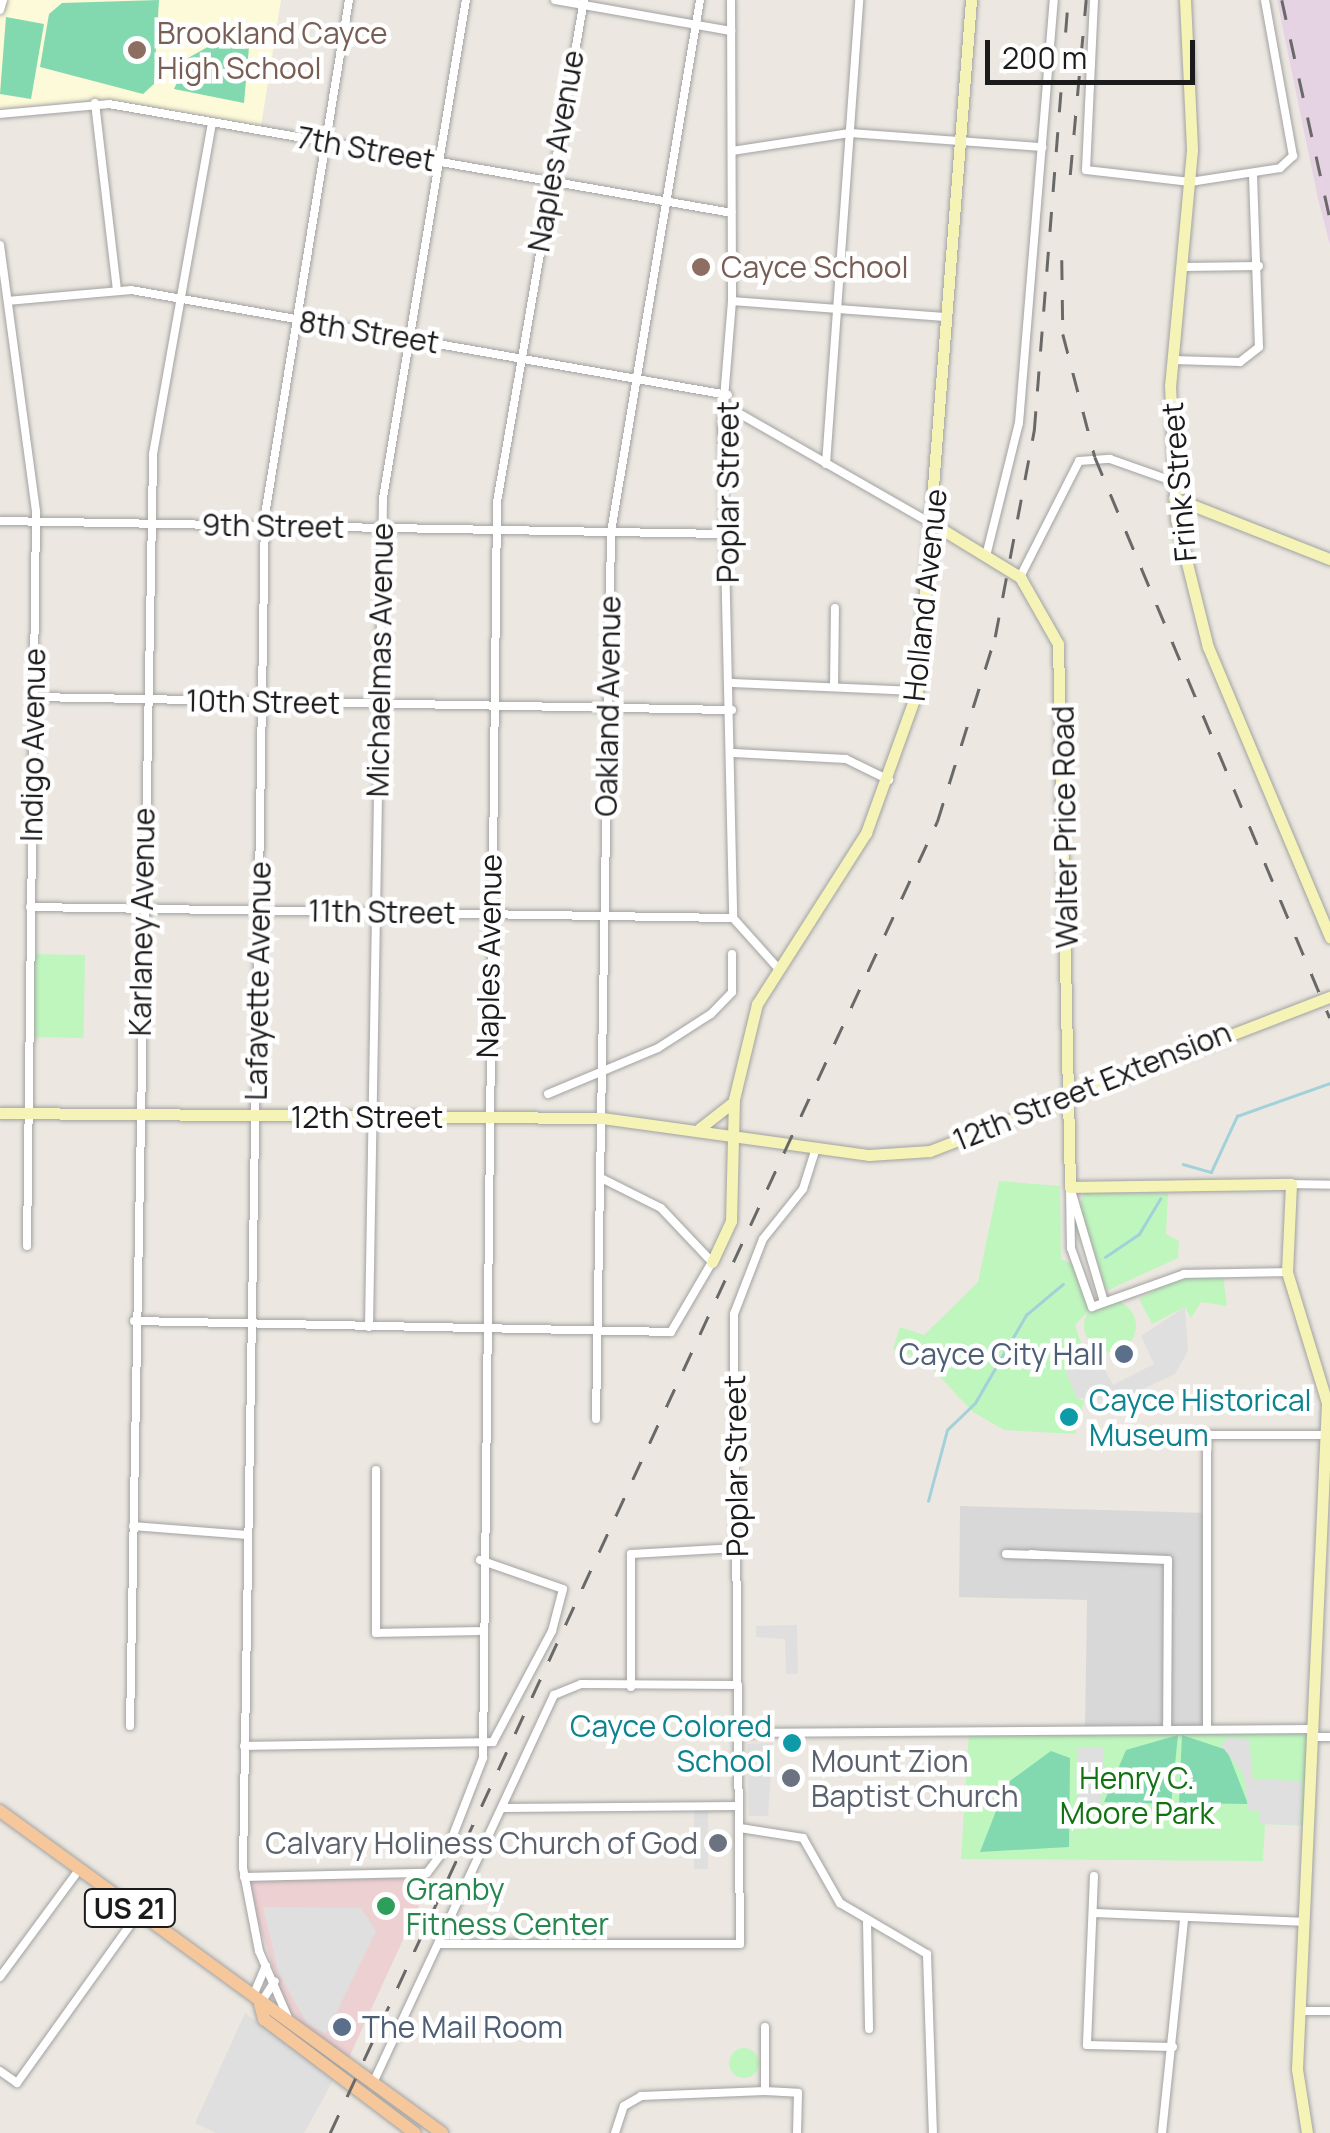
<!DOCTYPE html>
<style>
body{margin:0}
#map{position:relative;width:1330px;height:2133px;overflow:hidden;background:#ece8e1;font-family:Manrope,sans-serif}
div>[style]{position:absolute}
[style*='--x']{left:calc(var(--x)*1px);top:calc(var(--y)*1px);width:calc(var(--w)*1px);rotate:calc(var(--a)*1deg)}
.residential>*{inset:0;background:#d9d8d8}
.commercial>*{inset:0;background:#edd0d2}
.industrial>*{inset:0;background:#e5d3e3}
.education>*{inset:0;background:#fdfad9}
.park>*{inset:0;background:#bff6be;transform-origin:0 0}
.round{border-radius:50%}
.pitch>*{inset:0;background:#82d9af}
.parking>*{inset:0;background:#dfdfdf;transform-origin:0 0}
.stream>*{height:2.5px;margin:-1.25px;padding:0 1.25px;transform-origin:1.25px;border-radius:1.25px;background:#a3d1d9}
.roads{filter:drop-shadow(0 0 2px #a2a2a2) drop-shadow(0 0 2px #a2a2a2)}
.street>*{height:8px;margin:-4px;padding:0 4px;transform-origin:4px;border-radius:4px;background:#fff}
.secondary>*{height:11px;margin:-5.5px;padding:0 5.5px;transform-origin:5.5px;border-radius:5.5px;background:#f6f3b6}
.primary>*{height:12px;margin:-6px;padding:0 6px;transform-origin:6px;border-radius:6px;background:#f7c79c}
.rail>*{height:2.5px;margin-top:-1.25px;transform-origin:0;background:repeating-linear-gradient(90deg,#696969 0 20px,transparent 0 40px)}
.dots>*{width:28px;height:28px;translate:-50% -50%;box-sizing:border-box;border:5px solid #fff;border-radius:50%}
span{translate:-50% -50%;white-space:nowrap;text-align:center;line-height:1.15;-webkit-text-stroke:9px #fff;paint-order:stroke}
.shield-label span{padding:2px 8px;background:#fff;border:2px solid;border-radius:8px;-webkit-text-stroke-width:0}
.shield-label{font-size:28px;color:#1b1b1b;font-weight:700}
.education-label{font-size:30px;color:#785e54}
.left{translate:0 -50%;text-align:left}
.street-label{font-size:30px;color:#1b1b1b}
.service-label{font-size:30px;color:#4e5e75}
.right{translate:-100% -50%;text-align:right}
.culture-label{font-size:30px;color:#0d838f}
.worship-label{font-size:30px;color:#5b616d}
.park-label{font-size:30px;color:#107310}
.leisure-label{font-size:30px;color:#27864d}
.scale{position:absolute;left:985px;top:40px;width:210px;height:45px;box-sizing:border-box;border:5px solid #1b1b1b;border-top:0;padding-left:12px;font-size:30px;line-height:35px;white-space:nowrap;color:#1b1b1b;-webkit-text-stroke:8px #fff;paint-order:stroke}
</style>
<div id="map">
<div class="residential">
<div style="clip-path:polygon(960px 1506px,1207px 1513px,1207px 1729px,1085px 1730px,1087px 1600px,959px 1597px)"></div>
</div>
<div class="commercial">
<div style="clip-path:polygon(244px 1877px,403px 1878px,419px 1905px,346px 2064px,291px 2024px)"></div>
</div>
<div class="industrial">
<div style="clip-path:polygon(1277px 0,1330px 0,1330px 245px,1318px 199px)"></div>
</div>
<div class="education">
<div style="clip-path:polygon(0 0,281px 0,261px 126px,102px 99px,0 110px)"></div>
</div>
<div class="park">
<div style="left:29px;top:954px;width:56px;height:83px;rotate:1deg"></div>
<div style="clip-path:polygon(999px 1181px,1060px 1186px,1061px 1259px,1075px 1265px,1092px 1307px,1075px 1325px,1083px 1349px,1073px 1358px,1077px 1398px,1084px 1401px,1075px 1434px,1004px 1430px,973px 1412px,924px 1360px,893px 1349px,900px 1327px,924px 1335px,978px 1282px)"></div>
<div style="clip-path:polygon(1084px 1193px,1168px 1193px,1166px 1234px,1179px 1241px,1178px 1258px,1106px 1291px,1080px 1206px)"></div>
<div style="clip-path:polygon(1223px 1275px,1227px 1306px,1201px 1302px,1191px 1318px,1185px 1307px,1152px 1324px,1139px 1299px,1175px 1279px)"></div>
<div class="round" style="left:1084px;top:1300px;width:52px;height:52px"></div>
<div style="clip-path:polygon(1314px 1729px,1309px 1826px,1265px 1824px,1263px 1861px,961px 1859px,969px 1731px)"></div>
<div class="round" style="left:729px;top:2048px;width:30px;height:30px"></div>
</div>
<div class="pitch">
<div style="clip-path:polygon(159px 0,154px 84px,143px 94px,40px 67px,49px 14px,62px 3px)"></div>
<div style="clip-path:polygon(6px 17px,44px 24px,31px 99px,0 94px)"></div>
<div style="clip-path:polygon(229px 35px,250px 36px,244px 103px,174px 89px,188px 58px)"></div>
<div style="clip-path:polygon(1178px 1735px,1171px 1804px,1104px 1802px,1126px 1750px)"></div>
<div style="clip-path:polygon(1182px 1735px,1227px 1750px,1248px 1804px,1179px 1803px)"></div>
<div style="clip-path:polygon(1051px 1751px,1070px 1758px,1069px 1847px,980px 1852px,1007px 1783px)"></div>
</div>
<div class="parking">
<div style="clip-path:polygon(1185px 1307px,1188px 1351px,1175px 1374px,1117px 1401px,1077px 1398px,1066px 1373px,1079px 1353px,1098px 1357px,1113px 1385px,1154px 1364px,1141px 1336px)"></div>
<div style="clip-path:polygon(797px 1625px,798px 1674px,786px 1674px,785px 1639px,756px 1637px,756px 1626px)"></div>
<div style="clip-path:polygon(1227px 1738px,1249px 1739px,1253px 1779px,1302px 1781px,1300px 1825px,1260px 1824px,1259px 1811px,1248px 1810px,1244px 1775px,1221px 1745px)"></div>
<div style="clip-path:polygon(773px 1743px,768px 1816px,749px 1816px,747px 1744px)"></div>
<div style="clip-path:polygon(1077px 1747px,1104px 1747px,1100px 1814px,1079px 1814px)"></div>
<div style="left:694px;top:1807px;width:14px;height:62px"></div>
<div style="clip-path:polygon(263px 1907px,361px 1908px,376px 1931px,326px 2034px,307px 2023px,279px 1974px)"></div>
<div style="clip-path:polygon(245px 2013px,334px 2079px,304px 2133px,216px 2133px,195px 2123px)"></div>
</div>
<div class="stream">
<div style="--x:1183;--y:1164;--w:29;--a:16"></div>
<div style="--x:1211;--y:1172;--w:62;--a:-65.1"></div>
<div style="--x:1237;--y:1116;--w:99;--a:-19.5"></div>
<div style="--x:1105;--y:1257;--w:41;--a:-34.1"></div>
<div style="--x:1139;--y:1234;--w:41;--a:-59"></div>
<div style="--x:928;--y:1501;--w:73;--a:-75"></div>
<div style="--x:947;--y:1430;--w:39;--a:-44"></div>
<div style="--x:975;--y:1403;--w:102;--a:-59.9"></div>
<div style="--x:1026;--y:1315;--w:48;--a:-40"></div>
</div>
<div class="roads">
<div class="street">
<div style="--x:555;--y:0;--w:179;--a:10"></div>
<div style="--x:731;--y:0;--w:301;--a:89.8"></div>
<div style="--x:732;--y:301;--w:122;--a:94.7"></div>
<div style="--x:722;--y:423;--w:495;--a:88.7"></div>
<div style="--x:733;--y:918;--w:64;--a:48.1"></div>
<div style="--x:1094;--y:0;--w:170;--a:92.7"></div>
<div style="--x:1086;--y:170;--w:105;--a:6.6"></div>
<div style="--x:1190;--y:182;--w:91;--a:-8.8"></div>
<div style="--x:1280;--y:168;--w:18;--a:-43"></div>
<div style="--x:1293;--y:156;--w:158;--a:-100.2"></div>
<div style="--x:0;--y:10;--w:10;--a:-73"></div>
<div style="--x:95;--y:103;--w:187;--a:83.3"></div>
<div style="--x:0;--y:114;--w:109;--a:-5.2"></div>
<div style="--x:109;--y:104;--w:632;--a:9.92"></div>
<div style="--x:732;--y:151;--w:119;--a:-8.7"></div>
<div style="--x:850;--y:133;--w:193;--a:4.2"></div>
<div style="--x:0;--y:245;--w:269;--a:82.3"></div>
<div style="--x:36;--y:512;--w:734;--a:90.7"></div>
<div style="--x:1183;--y:267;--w:76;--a:-0.8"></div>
<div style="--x:8;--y:301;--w:123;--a:-5.1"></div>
<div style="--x:131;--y:290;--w:606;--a:9.98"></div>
<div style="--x:732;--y:301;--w:216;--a:4.3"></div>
<div style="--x:1173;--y:360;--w:67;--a:1.7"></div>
<div style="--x:1240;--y:362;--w:24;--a:-38"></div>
<div style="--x:1259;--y:347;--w:174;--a:-92"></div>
<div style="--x:728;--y:407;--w:235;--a:29.8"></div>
<div style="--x:826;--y:464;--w:465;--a:-85.9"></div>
<div style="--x:0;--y:521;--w:725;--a:1.03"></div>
<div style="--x:986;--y:556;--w:137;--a:-76.1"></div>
<div style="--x:1019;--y:423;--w:424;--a:-85.3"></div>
<div style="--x:1020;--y:577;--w:130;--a:-63"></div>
<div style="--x:1079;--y:461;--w:31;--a:-4"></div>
<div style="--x:1110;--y:459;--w:66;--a:19.5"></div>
<div style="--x:731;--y:683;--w:186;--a:2.5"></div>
<div style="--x:834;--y:687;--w:79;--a:-89.3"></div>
<div style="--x:33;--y:697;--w:699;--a:1.07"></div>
<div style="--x:734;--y:753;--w:112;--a:3.1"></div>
<div style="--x:846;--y:759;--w:48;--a:26"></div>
<div style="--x:30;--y:907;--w:703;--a:0.9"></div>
<div style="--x:548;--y:1094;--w:119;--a:-22.7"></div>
<div style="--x:658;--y:1048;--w:63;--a:-32.7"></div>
<div style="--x:711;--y:1014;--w:30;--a:-46"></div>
<div style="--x:732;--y:992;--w:38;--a:-90"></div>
<div style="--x:1291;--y:1184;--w:39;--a:1"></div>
<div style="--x:1070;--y:1187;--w:61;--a:89.1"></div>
<div style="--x:1071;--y:1248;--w:63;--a:70.4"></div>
<div style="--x:1092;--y:1307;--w:98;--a:-19.7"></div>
<div style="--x:1184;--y:1274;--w:103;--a:-1.1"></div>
<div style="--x:1070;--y:1187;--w:120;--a:73.5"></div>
<div style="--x:134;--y:1321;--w:537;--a:1.17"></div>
<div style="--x:671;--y:1332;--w:81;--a:-59.6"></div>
<div style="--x:712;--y:1262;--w:74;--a:-133.4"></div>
<div style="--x:661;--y:1208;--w:67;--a:-153.4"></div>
<div style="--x:369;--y:1327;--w:829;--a:-89.03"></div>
<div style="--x:383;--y:498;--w:505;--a:-80.54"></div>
<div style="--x:596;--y:1419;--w:887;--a:-89.03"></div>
<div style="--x:611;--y:532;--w:539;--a:-80.5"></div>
<div style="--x:376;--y:1470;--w:163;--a:90"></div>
<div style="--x:376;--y:1633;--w:102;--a:-1.1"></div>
<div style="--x:133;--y:1526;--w:114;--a:4.5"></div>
<div style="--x:1006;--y:1554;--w:37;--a:2"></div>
<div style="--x:1043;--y:1555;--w:12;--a:-175"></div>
<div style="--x:1043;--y:1555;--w:125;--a:2.3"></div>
<div style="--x:1168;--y:1560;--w:169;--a:90.3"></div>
<div style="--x:631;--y:1687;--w:133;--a:-90"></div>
<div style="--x:631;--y:1554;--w:106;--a:-3.2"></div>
<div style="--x:130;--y:1726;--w:1272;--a:-88.96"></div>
<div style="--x:153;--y:454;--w:337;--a:-79.9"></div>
<div style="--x:1207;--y:1729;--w:294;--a:-90"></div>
<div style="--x:1207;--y:1435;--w:118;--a:0"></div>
<div style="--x:738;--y:1733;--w:576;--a:-0.4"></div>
<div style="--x:1313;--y:1737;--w:17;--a:0"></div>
<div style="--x:244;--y:1746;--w:249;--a:-0.9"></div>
<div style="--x:493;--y:1742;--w:126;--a:-62"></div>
<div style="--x:552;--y:1631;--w:43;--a:-75.3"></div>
<div style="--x:563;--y:1589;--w:88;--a:-160.7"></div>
<div style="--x:503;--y:1808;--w:236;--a:-0.5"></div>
<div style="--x:740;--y:1828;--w:64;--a:9"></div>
<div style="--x:803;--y:1838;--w:75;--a:60.4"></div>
<div style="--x:840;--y:1903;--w:101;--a:30.4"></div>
<div style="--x:927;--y:1954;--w:179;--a:88.1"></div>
<div style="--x:1094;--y:1876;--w:169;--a:92.4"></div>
<div style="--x:1087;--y:2045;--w:86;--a:1.3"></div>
<div style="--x:244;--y:1877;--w:183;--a:-1.3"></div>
<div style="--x:427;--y:1873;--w:38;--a:-53"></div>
<div style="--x:450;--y:1843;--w:91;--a:-68.8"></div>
<div style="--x:483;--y:1758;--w:1256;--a:-89.36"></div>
<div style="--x:497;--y:502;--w:509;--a:-80.17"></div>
<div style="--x:1093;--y:1913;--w:211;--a:2.4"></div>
<div style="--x:867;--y:1921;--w:108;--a:88.9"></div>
<div style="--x:439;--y:1944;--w:301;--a:0"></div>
<div style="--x:740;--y:1944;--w:630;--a:-90.55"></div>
<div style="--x:734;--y:1314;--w:80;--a:-68.9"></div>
<div style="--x:763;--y:1239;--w:64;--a:-51.3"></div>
<div style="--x:803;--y:1189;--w:43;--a:-72.4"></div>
<div style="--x:0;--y:1977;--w:133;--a:-53.6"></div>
<div style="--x:253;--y:1996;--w:33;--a:-67"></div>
<div style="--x:260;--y:2004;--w:27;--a:-57"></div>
<div style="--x:1300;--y:2011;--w:30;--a:0"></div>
<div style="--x:289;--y:2020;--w:75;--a:-113.5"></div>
<div style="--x:259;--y:1951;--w:85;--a:-100.9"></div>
<div style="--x:243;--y:1868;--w:1353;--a:-89.07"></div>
<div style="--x:265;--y:515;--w:522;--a:-80.74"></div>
<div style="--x:0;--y:2071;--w:21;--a:35"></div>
<div style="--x:17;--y:2083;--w:208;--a:-54.4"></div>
<div style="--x:373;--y:2083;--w:428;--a:-65"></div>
<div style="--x:554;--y:1695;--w:29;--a:-22"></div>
<div style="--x:581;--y:1684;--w:157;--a:0.4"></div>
<div style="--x:765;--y:2091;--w:64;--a:-90"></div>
<div style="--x:615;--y:2133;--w:28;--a:-72"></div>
<div style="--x:624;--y:2106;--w:20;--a:-30"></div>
<div style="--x:641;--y:2096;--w:124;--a:-2.3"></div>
<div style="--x:765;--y:2091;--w:33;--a:3"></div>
<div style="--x:798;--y:2093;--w:40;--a:91.4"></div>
<div style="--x:1162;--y:2133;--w:213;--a:-84.1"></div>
</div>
<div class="secondary">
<div style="--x:1185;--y:0;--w:150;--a:87.3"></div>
<div style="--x:1192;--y:150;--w:236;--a:95.3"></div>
<div style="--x:1170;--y:385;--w:134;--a:87.4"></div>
<div style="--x:1176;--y:519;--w:132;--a:76"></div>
<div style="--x:1208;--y:647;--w:315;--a:67.2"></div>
<div style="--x:1174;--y:498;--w:168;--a:21.4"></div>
<div style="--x:935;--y:525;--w:100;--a:31.5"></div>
<div style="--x:1020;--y:577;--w:77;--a:60.4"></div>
<div style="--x:1058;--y:644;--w:543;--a:88.73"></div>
<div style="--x:1070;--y:1187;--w:221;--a:-0.8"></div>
<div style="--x:1291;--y:1184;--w:88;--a:92.6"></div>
<div style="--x:1287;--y:1272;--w:137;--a:73"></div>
<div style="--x:1327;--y:1403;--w:667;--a:92.58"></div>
<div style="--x:1297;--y:2069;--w:65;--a:81.1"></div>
<div style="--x:0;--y:1113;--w:602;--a:0.48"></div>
<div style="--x:602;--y:1118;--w:270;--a:7.9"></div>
<div style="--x:869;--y:1155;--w:61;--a:-3.8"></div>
<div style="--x:930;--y:1151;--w:429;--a:-21.1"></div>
<div style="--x:700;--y:1128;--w:41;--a:-38"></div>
<div style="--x:712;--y:1262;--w:45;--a:-65.1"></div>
<div style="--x:731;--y:1221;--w:122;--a:-88.6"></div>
<div style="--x:734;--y:1099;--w:98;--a:-76.4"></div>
<div style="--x:757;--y:1004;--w:203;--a:-57.5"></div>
<div style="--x:866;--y:833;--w:151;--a:-70.2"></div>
<div style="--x:917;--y:691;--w:693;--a:-85.53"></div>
</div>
<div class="primary">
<div style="--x:0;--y:1811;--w:547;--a:36.07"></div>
<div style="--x:260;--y:2004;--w:16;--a:75"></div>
<div style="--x:264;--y:2019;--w:189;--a:37.1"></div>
</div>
</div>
<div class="rail">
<div style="--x:1282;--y:0;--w:223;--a:77.6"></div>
<div style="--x:1070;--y:175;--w:176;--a:-84.8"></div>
<div style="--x:1062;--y:260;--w:74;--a:89.2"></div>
<div style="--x:1063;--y:334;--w:127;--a:75.4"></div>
<div style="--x:1095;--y:457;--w:608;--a:67.27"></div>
<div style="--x:330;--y:2133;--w:1445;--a:-65.16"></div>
<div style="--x:937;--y:822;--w:194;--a:-72.6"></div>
<div style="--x:995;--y:637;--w:210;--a:-79.3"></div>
<div style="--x:1034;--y:431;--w:432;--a:-85.5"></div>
</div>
<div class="dots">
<div style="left:137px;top:50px;background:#8d6e63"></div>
<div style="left:701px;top:267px;background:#8d6e63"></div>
<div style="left:1124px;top:1354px;background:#5c6f8a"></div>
<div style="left:1069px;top:1417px;background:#0f9aa8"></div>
<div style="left:792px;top:1743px;background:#0f9aa8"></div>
<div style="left:791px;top:1778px;background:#6b7280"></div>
<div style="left:718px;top:1843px;background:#6b7280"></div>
<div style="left:386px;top:1906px;background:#2e9e5b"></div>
<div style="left:342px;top:2027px;background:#5c6f8a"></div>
</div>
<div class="shield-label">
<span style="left:130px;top:1908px">US 21</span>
</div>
<div class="education-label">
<span class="left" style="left:157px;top:50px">Brookland Cayce<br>High School</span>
<span class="left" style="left:721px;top:267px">Cayce School</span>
</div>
<div class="street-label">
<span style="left:366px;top:149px;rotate:10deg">7th Street</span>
<span style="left:556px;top:151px;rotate:-80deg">Naples Avenue</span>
<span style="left:369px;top:332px;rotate:9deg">8th Street</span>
<span style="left:1179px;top:482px;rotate:-95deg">Frink Street</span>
<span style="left:728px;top:492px;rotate:-90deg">Poplar Street</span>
<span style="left:273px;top:526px;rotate:1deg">9th Street</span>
<span style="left:925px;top:595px;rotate:-84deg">Holland Avenue</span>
<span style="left:380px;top:660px;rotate:-89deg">Michaelmas Avenue</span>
<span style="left:263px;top:702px;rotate:1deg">10th Street</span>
<span style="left:608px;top:706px;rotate:-89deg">Oakland Avenue</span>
<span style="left:33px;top:745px;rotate:-89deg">Indigo Avenue</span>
<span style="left:1065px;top:827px;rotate:-91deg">Walter Price Road</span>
<span style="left:382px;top:912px;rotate:1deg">11th Street</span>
<span style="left:142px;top:922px;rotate:-89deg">Karlaney Avenue</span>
<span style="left:489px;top:956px;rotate:-89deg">Naples Avenue</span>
<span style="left:258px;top:981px;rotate:-89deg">Lafayette Avenue</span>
<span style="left:1092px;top:1086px;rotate:-22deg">12th Street Extension</span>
<span style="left:367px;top:1117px">12th Street</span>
<span style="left:736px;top:1466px;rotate:-91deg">Poplar Street</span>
</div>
<div class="service-label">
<span class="right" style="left:1104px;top:1354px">Cayce City Hall</span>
<span class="left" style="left:362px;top:2027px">The Mail Room</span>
</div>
<div class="culture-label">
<span class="left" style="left:1089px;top:1417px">Cayce Historical<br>Museum</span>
<span class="right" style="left:772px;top:1743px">Cayce Colored<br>School</span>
</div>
<div class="worship-label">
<span class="left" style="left:811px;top:1778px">Mount Zion<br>Baptist Church</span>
<span class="right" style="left:698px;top:1843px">Calvary Holiness Church of God</span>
</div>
<div class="park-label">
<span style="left:1137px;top:1795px">Henry C.<br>Moore Park</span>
</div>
<div class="leisure-label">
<span class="left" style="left:406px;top:1906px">Granby<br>Fitness Center</span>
</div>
<div class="scale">200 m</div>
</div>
